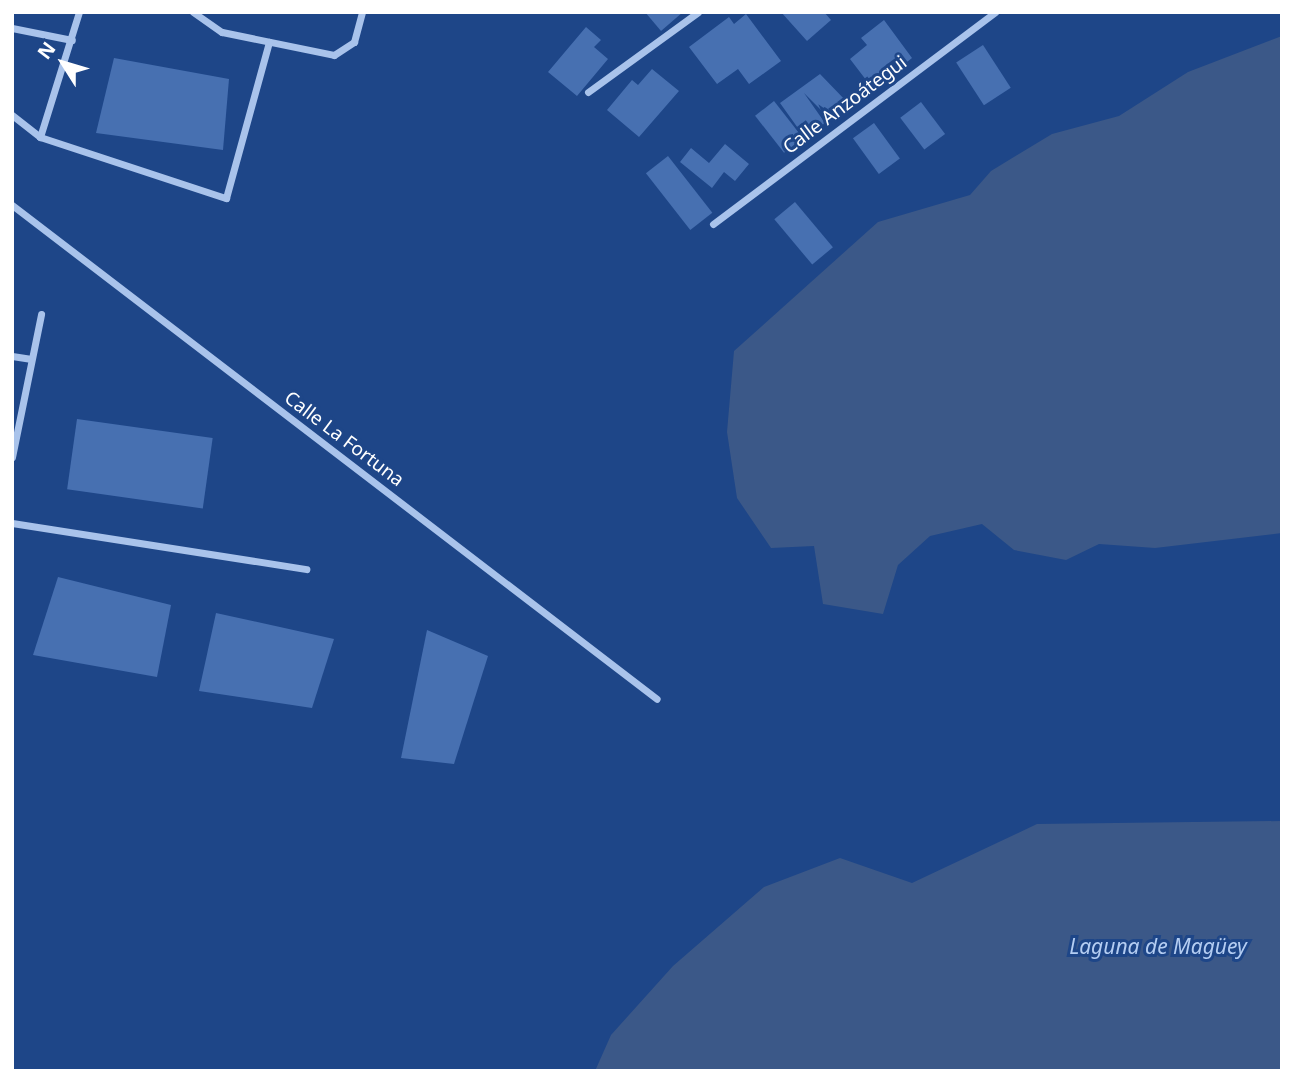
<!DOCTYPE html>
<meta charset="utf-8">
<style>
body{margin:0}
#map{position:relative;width:1294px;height:1083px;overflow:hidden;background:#1e4688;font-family:"Noto Sans",sans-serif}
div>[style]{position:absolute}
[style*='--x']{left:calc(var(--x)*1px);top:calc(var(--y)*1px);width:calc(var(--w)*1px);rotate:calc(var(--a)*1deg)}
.water>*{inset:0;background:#3b5888}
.building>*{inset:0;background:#4770b1;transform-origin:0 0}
.minor>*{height:7px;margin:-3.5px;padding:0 3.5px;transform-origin:3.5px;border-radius:3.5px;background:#a9c3eb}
span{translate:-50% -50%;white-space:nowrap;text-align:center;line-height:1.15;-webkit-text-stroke:6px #1e4688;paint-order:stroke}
.street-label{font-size:19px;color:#fff}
.water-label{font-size:21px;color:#b4cdf2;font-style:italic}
.frame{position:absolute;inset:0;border:14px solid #fff;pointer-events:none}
.north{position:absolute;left:28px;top:28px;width:70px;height:70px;-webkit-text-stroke:5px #1e4688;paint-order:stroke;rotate:307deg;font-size:19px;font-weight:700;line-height:28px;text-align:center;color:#fff}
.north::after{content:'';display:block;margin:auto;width:24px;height:32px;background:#fff;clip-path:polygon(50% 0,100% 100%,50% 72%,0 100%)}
</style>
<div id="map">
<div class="water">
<div style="clip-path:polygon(1282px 36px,1282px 533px,1155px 548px,1099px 544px,1066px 560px,1014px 550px,982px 524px,930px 536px,898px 565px,883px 614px,823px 604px,814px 546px,771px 548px,737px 498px,727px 432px,734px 351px,878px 222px,970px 195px,991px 171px,1052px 134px,1119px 116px,1188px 72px)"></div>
<div style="clip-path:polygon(1282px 821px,1282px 1071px,595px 1071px,611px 1035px,673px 966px,764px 887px,840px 858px,912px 883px,1037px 824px)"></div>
</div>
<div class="building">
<div style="clip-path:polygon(645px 12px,683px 12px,661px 31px)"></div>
<div style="clip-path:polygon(781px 12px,824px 12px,831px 20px,807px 41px)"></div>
<div style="clip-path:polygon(746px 14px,781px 61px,749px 84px,738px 69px,717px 84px,689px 47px,729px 17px,734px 24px)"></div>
<div style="clip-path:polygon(884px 20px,912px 58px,873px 89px,850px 59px,867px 45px,861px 38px)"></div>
<div style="clip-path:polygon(586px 27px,601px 40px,594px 47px,608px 59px,577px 96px,548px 72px)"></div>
<div style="left:983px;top:45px;width:51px;height:32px;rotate:57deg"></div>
<div style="clip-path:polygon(114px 58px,229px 79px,223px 150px,96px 133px)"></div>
<div style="clip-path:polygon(652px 69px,679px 91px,639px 137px,607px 110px,632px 80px,638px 85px)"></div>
<div style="clip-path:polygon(820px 74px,848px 103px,831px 120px,804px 93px,825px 123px,805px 138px,780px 103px)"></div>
<div style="left:774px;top:101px;width:47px;height:24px;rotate:52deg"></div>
<div style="left:921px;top:102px;width:40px;height:26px;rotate:53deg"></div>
<div style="left:874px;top:123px;width:44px;height:26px;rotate:54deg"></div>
<div style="clip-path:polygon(725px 144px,749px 164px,735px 181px,724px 172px,712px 188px,680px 162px,691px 148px,709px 163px)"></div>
<div style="left:668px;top:156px;width:72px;height:28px;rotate:52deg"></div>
<div style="left:795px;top:202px;width:59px;height:27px;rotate:50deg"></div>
<div style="left:77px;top:419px;width:137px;height:71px;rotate:8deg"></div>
<div style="clip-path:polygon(58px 577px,171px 605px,157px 677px,33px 655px)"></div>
<div style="clip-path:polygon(216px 613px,334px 639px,312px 708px,199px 691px)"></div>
<div style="clip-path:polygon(427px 630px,488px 656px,454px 764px,401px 758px)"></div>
</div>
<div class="minor">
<div style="--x:193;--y:12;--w:35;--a:35"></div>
<div style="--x:222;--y:32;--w:114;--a:11.6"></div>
<div style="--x:334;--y:55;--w:24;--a:-33"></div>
<div style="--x:354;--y:42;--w:31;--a:-75"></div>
<div style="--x:12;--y:28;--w:61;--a:11.3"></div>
<div style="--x:588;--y:92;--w:136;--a:-36"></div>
<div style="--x:12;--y:115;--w:36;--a:38"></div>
<div style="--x:40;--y:137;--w:196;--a:18.2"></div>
<div style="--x:226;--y:198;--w:162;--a:-74.6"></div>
<div style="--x:40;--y:137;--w:131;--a:-72.7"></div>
<div style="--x:12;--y:205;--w:812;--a:37.45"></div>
<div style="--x:713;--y:224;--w:353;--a:-36.9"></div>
<div style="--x:12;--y:356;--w:18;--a:9"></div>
<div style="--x:12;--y:457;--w:146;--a:-78.5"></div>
<div style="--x:12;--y:523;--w:298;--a:8.9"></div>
</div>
<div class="street-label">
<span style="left:845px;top:105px;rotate:-37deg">Calle Anzoátegui</span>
<span style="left:344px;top:439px;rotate:37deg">Calle La Fortuna</span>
</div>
<div class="water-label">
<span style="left:1158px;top:946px">Laguna de Magüey</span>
</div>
<div class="frame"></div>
<div class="north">N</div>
</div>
